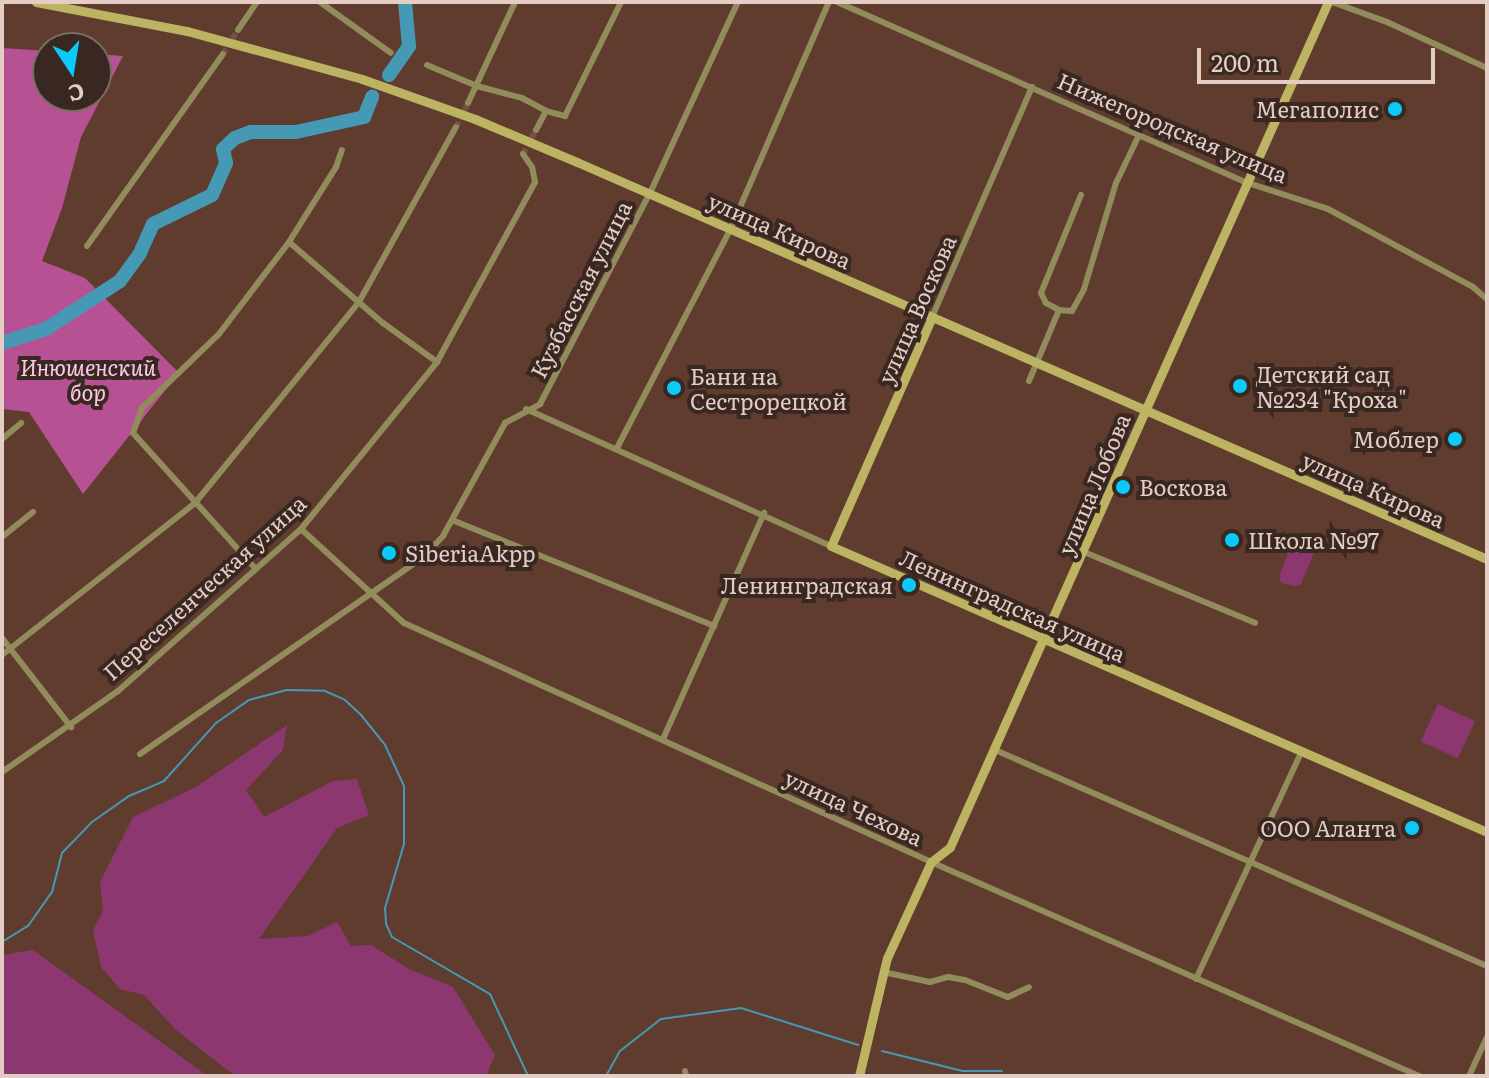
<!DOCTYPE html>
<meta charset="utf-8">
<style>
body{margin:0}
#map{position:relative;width:1489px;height:1078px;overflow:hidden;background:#5f3c2e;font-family:Literata,serif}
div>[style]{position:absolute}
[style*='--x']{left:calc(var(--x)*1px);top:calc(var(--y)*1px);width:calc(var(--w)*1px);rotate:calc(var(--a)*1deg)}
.green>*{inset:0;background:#8d3770;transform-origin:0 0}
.forest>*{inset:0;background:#b65293}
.stream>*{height:2px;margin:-1px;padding:0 1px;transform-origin:1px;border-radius:1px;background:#4599b5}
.river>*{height:14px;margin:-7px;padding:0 7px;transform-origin:7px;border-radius:7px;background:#4599b5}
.street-tunnel>*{height:6px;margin-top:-3px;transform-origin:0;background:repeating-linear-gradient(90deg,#735245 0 6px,transparent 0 9px)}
.street>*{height:6px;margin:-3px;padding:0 3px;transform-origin:3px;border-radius:3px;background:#928c5c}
.secondary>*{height:9px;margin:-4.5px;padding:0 4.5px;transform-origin:4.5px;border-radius:4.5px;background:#bcb363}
.secondary-bridge>*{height:9px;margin:-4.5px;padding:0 4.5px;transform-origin:4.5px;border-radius:4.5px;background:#bcb363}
.dots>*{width:22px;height:22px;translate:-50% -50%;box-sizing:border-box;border:4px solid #382821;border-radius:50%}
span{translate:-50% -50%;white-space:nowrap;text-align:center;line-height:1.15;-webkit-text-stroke:8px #382821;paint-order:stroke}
.poi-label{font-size:22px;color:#e3cdc5}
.right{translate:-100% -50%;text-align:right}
.left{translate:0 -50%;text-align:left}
.street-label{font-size:22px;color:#e3cdc5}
.park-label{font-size:22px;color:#fdc8e7;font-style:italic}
.frame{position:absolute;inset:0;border:4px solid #e3cdc5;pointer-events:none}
.north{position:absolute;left:32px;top:32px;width:80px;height:80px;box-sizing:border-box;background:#382821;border:2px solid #7c6a63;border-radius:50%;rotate:168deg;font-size:22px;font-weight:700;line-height:32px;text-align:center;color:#e3cdc5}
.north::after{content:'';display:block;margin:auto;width:28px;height:36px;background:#0acafa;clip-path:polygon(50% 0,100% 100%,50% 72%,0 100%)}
.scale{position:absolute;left:1197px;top:48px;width:238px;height:36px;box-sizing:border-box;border:4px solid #e3cdc5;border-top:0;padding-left:10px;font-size:24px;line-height:28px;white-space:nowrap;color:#e3cdc5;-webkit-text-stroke:6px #382821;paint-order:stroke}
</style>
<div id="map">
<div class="green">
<div style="clip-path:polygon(1299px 538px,1312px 543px,1315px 550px,1301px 584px,1295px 586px,1281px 583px,1279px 576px,1293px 541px)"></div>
<div style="left:1438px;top:704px;width:41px;height:41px;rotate:25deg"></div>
<div style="clip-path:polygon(287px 725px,283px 750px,246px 790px,264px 817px,333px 781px,357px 779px,369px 815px,337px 828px,259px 939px,308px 936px,337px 922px,351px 946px,371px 945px,409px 969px,453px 987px,495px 1055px,486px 1076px,235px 1076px,176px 1030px,144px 995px,120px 989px,101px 967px,93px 930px,103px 911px,100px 882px,133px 817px,196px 787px)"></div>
<div style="clip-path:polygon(33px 950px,208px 1076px,2px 1076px,2px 955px)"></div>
</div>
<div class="forest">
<div style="clip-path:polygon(2px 48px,48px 51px,48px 96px,96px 96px,96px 54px,123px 56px,81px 137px,62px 208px,42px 261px,85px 278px,179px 373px,83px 494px,29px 412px,2px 409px)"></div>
</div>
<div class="stream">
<div style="--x:2;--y:942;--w:31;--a:-32"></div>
<div style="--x:28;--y:926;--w:42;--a:-54.8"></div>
<div style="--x:52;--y:892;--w:40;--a:-75.6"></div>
<div style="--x:62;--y:853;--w:43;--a:-45.9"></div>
<div style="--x:92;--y:822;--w:45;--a:-35.1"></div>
<div style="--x:129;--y:796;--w:38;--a:-23"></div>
<div style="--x:164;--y:781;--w:78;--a:-48.1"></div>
<div style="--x:216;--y:723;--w:40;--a:-34.9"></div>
<div style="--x:249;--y:700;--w:38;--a:-15"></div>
<div style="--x:286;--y:690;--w:39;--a:1"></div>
<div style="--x:325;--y:691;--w:22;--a:24"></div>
<div style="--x:345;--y:700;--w:22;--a:43"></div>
<div style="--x:361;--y:715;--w:38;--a:51"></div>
<div style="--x:385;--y:745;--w:45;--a:65.1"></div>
<div style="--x:404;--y:786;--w:58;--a:90"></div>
<div style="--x:404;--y:844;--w:67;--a:106.5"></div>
<div style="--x:385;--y:908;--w:16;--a:86"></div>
<div style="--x:386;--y:924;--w:14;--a:65"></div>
<div style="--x:392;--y:937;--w:113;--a:30.2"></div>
<div style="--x:490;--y:994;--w:90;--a:65.1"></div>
<div style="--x:882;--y:1051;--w:82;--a:14"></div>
<div style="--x:962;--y:1071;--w:40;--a:0"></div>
<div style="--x:606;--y:1076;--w:29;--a:-61"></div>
<div style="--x:620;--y:1051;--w:52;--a:-38"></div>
<div style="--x:661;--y:1019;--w:81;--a:-7.8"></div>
<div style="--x:741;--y:1008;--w:123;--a:17.5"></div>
</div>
<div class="river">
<div style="--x:389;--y:75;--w:35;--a:-55"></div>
<div style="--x:409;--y:46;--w:44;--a:-95.2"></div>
<div style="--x:2;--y:343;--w:46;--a:-17.7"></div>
<div style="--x:46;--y:329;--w:88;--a:-33"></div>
<div style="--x:120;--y:281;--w:34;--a:-54"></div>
<div style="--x:140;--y:253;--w:32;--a:-66"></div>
<div style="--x:153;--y:224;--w:66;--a:-26.2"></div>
<div style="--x:212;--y:195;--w:35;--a:-66"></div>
<div style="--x:226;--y:163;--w:14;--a:-102"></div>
<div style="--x:223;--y:149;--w:16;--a:-43"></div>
<div style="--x:235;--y:138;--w:17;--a:-21"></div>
<div style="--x:251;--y:132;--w:45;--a:0"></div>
<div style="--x:296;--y:132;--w:70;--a:-12.4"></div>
<div style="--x:364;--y:117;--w:22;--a:-68"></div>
</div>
<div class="street-tunnel">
<div style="--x:223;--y:54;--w:28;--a:-58"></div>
<div style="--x:456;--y:127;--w:27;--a:-63"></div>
<div style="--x:523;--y:154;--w:27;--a:-62"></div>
</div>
<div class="street">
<div style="--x:320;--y:2;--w:87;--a:35.7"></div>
<div style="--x:837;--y:2;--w:446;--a:23.8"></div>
<div style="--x:1245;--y:182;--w:87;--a:18"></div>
<div style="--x:1328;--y:209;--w:165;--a:28.3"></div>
<div style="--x:1473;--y:287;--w:18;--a:41"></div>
<div style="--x:1332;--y:2;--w:59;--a:20"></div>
<div style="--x:1387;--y:22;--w:110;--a:24.7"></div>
<div style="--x:238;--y:30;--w:34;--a:-56"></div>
<div style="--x:427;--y:65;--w:54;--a:22.8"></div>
<div style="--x:477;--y:86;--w:47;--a:14.9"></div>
<div style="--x:522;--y:98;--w:27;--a:28"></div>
<div style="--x:468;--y:103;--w:111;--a:-65"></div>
<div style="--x:536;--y:130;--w:21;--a:-62"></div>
<div style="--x:546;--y:111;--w:20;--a:15"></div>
<div style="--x:565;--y:116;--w:127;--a:-63.8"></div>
<div style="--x:289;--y:242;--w:124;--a:40.8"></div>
<div style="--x:383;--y:323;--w:67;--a:35.8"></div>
<div style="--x:87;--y:246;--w:235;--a:-54.7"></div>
<div style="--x:1059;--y:310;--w:15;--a:-152"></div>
<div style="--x:1046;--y:303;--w:11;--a:-117"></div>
<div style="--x:1041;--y:293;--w:106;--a:-67.8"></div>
<div style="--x:932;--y:317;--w:251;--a:-66.5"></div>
<div style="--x:1029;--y:381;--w:77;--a:-67.1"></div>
<div style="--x:1059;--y:310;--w:13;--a:4"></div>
<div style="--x:1072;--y:311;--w:25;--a:-61"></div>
<div style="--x:1084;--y:289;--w:111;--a:-73.2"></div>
<div style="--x:1116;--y:183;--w:53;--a:-64.4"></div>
<div style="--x:526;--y:409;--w:334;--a:24.2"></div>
<div style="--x:2;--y:439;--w:25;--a:-40"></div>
<div style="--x:617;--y:448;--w:248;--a:-62.6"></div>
<div style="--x:731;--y:228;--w:246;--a:-66.6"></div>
<div style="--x:452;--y:520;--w:283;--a:22"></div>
<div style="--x:301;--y:529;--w:139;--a:42.4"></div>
<div style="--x:404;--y:623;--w:579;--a:24.39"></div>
<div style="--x:931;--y:862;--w:533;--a:23.68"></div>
<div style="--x:2;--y:537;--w:40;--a:-39"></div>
<div style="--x:1084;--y:552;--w:185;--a:22.5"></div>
<div style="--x:255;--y:568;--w:182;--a:-132.1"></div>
<div style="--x:133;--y:433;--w:27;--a:-70"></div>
<div style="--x:142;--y:408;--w:107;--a:-43.9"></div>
<div style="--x:219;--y:334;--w:116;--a:-52.7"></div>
<div style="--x:289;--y:242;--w:89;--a:-57.9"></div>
<div style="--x:336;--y:167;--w:18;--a:-71"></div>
<div style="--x:2;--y:638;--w:113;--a:52.2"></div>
<div style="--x:2;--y:655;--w:246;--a:-38.2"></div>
<div style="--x:195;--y:503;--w:259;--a:-50.8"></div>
<div style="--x:359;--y:302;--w:200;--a:-61"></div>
<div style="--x:663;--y:739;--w:248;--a:-65.9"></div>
<div style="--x:993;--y:749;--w:540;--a:23.71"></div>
<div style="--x:140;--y:754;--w:342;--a:-34.8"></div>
<div style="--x:421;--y:559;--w:32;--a:-46"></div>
<div style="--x:443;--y:536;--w:129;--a:-61.2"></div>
<div style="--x:505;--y:423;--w:40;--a:-28"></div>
<div style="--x:540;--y:404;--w:238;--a:-62.5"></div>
<div style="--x:650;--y:193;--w:210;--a:-65.3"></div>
<div style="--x:2;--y:772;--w:141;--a:-34.9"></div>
<div style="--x:118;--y:691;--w:244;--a:-41.5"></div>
<div style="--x:301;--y:529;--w:215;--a:-50.8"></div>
<div style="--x:437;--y:362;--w:205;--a:-61.4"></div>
<div style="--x:535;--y:182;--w:15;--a:-101"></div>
<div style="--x:532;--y:167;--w:16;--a:-125"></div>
<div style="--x:883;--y:972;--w:48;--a:12"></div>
<div style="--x:930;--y:982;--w:19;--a:-16"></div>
<div style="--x:948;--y:977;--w:17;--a:10"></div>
<div style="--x:965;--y:980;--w:46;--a:21.6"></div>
<div style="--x:1008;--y:997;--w:23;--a:-25"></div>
<div style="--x:1196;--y:979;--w:249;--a:-65.1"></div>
<div style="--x:685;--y:1071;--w:5;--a:79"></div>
<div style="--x:1469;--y:1076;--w:43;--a:-65.2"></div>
</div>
<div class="secondary">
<div style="--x:577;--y:162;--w:993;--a:23.57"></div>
<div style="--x:932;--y:317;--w:250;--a:113.8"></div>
<div style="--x:831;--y:546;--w:716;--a:23.56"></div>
<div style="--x:859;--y:1076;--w:121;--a:-76.7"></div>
<div style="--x:887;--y:958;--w:106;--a:-65.4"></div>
<div style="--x:931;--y:862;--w:24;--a:-38"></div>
<div style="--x:950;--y:847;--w:926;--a:-65.9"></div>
</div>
<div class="secondary-bridge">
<div style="--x:36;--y:2;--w:154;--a:10.9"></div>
<div style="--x:187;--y:31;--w:181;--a:15.3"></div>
<div style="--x:362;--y:79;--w:120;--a:19.5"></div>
<div style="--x:475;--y:119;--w:111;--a:22.9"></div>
</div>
<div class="dots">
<div style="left:1395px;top:109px;background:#0acafa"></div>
<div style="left:1240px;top:386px;background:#0acafa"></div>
<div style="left:674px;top:388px;background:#0acafa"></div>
<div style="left:1455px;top:439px;background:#0acafa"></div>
<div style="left:1123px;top:487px;background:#0acafa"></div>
<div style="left:1232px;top:540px;background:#0acafa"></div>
<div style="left:389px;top:553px;background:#0acafa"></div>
<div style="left:909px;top:585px;background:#0acafa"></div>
<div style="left:1412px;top:828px;background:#0acafa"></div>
</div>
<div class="poi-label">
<span class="right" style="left:1379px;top:109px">Мегаполис</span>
<span class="left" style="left:1256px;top:386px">Детский сад<br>№234 "Кроха"</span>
<span class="left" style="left:690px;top:388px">Бани на<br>Сестрорецкой</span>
<span class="right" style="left:1439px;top:439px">Моблер</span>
<span class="left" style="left:1139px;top:487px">Воскова</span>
<span class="left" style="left:1248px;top:540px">Школа №97</span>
<span class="left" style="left:405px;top:553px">SiberiaAkpp</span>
<span class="right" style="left:893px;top:585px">Ленинградская</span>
<span class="right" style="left:1396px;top:828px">ООО Аланта</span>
</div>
<div class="street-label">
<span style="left:1173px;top:127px;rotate:23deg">Нижегородская улица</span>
<span style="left:780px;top:230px;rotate:24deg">улица Кирова</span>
<span style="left:580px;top:289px;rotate:-63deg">Кузбасская улица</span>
<span style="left:916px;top:309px;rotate:-66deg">улица Воскова</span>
<span style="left:1093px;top:484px;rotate:-67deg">улица Лобова</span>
<span style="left:1374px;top:489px;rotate:24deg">улица Кирова</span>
<span style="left:204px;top:587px;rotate:-42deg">Переселенческая улица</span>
<span style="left:1013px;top:605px;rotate:24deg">Ленинградская улица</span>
<span style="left:854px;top:807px;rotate:25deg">улица Чехова</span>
</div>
<div class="park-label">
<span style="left:88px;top:379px">Инюшенский<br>бор</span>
</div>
<div class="frame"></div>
<div class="north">С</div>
<div class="scale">200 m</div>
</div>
